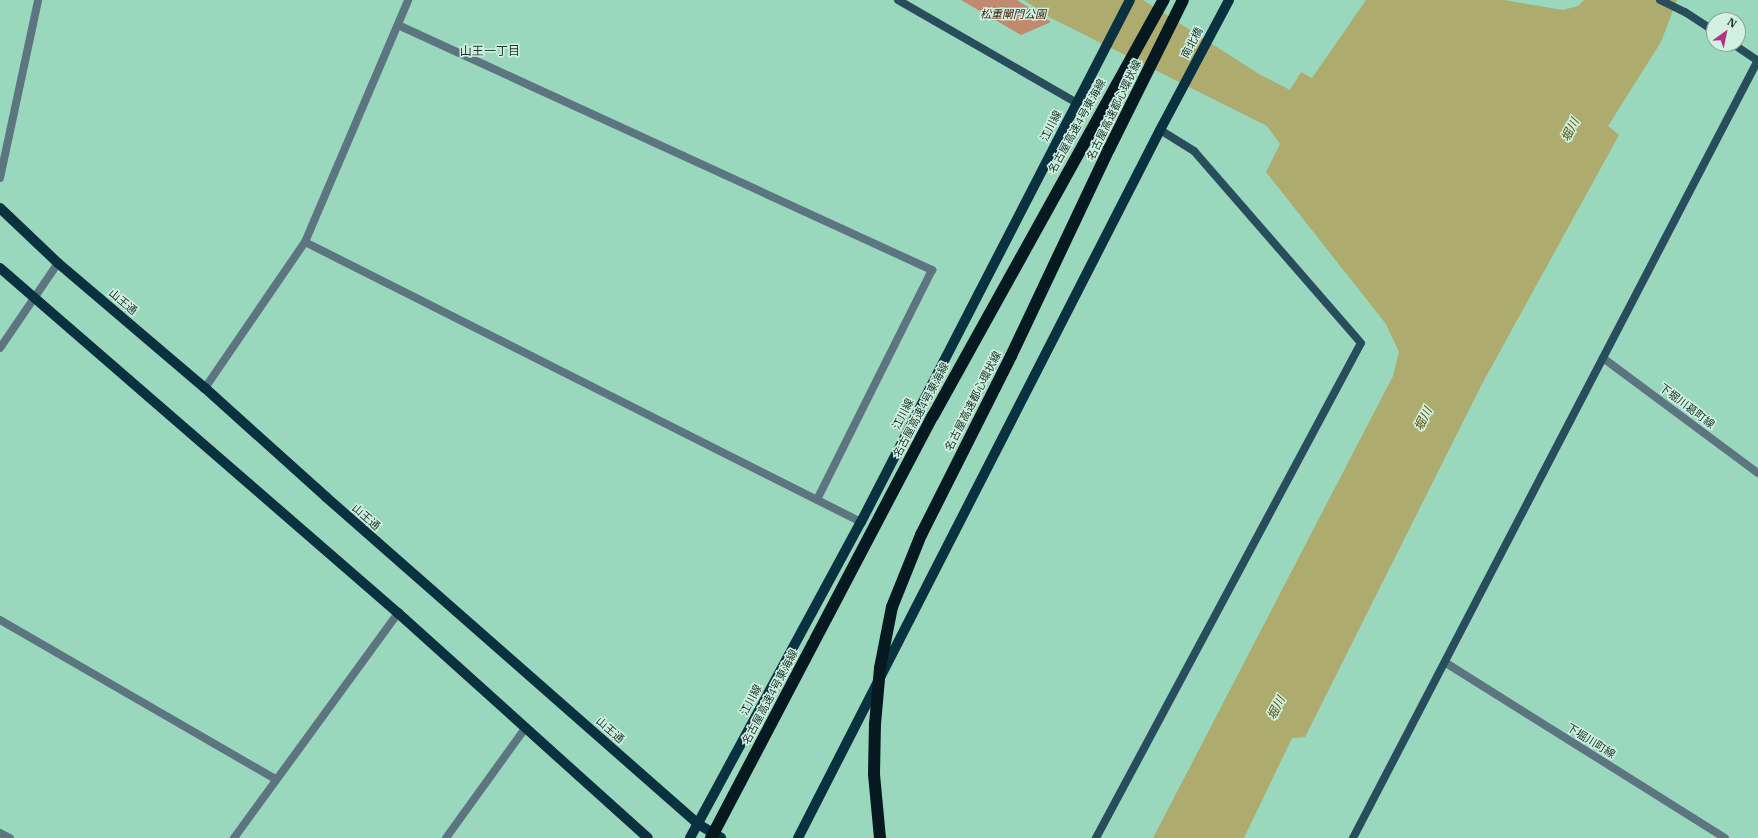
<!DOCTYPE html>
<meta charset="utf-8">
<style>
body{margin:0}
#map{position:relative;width:1758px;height:838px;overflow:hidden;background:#99d8bd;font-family:"IBM Plex Serif","Noto Sans JP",serif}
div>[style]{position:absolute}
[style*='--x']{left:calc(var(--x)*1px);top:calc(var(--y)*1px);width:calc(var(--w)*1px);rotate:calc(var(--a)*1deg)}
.green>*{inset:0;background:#c18a70}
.water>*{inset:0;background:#adab6e}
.street>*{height:8px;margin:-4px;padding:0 4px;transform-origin:4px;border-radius:4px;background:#5d7580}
.secondary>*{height:8px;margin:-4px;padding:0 4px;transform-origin:4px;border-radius:4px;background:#284e5d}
.primary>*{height:10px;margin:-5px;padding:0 5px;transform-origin:5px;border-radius:5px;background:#093140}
.highway>*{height:12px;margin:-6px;padding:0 6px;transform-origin:6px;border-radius:6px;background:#061920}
.highway-bridge>*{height:12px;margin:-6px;padding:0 6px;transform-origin:6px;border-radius:6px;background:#061920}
span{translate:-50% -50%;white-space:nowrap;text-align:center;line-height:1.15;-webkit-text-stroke:3px #d2f1e3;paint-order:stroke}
.park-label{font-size:11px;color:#48210d;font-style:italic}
.street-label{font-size:11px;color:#1b342a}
.neighbourhood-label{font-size:12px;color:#1b342a}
.water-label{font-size:12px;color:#545002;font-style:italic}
.north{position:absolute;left:1706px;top:12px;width:40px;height:40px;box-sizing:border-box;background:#d2f1e3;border:1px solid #89a599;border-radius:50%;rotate:33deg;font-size:11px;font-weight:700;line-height:16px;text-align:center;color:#1b342a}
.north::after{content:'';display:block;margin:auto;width:14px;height:18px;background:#b33584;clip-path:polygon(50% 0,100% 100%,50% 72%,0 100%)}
</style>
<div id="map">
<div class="green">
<div style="clip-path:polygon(961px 0,1017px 0,1051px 22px,1021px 35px)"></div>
</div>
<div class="water">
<div style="clip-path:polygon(1024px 0,1143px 0,1259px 74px,1290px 90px,1301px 72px,1312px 78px,1366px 0,1504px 0,1563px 10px,1578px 6px,1584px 0,1677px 0,1661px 42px,1608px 126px,1619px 135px,1482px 384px,1305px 737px,1292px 738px,1244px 838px,1153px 838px,1393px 376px,1399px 352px,1386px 324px,1266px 172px,1280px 144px,1267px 126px,1051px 18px)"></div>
</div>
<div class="street">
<div style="--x:398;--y:25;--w:588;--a:24.65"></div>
<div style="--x:932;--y:270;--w:257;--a:116.6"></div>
<div style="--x:0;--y:178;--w:182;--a:-77.9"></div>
<div style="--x:305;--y:242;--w:623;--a:26.73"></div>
<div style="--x:0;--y:348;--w:103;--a:-55.7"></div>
<div style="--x:1603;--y:358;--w:193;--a:36.6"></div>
<div style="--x:205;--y:388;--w:177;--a:-55.6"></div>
<div style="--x:305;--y:242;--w:263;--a:-66.9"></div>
<div style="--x:0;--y:620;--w:318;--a:30"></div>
<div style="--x:1446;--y:663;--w:329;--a:32.1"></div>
<div style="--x:0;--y:833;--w:11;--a:27"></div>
<div style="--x:234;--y:838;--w:278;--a:-53.9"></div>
<div style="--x:446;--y:838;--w:137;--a:-54.2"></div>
</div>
<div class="secondary">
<div style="--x:898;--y:0;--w:207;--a:29.9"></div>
<div style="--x:1660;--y:0;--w:28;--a:26"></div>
<div style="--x:1685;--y:12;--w:35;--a:33"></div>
<div style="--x:1733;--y:44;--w:30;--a:34"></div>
<div style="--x:1096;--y:838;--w:561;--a:-61.84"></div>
<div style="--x:1361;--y:343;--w:254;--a:-131"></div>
<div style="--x:1194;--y:151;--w:40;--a:-148"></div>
<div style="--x:1353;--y:838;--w:877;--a:-62.5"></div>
</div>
<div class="primary">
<div style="--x:0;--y:208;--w:80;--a:43.5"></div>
<div style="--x:58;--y:263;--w:193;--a:40.4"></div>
<div style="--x:205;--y:388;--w:163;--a:42"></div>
<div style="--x:326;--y:497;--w:495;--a:41.3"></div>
<div style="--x:698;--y:824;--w:27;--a:31"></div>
<div style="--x:0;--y:268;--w:527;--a:40.92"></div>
<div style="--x:398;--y:613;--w:336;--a:42"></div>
<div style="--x:690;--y:838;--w:359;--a:-61.6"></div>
<div style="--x:861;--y:522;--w:587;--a:-62.74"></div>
<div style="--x:798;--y:838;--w:795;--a:-62.92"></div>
<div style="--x:1160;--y:130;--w:147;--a:-62"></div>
</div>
<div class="highway">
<div style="--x:1011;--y:356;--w:229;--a:-64.7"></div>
<div style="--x:1109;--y:149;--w:166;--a:-63.6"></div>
</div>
<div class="highway-bridge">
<div style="--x:711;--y:838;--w:477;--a:-62.3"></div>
<div style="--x:933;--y:416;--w:476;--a:-61"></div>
<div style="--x:880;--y:838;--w:64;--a:-95.4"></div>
<div style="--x:874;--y:774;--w:50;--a:-88.9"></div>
<div style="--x:875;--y:724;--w:56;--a:-84.9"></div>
<div style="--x:880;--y:668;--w:62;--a:-78.9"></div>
<div style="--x:892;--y:607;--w:78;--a:-68.1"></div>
<div style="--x:921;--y:535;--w:200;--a:-63.3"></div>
</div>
<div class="park-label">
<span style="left:1013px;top:14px">松重閘門公園</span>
</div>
<div class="street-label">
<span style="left:1192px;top:43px;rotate:-62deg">南北橋</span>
<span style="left:1114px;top:110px;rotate:-64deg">名古屋高速都心環状線</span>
<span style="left:1051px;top:126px;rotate:-63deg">江川線</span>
<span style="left:1077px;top:126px;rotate:-61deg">名古屋高速4号東海線</span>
<span style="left:123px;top:302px;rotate:40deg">山王通</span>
<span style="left:973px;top:401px;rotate:-63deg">名古屋高速都心環状線</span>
<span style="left:1687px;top:406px;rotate:37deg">下堀川葛町線</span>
<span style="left:921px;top:410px;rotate:-62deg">名古屋高速4号東海線</span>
<span style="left:903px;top:414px;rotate:-63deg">江川線</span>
<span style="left:366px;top:517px;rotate:41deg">山王通</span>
<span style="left:770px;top:697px;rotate:-62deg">名古屋高速4号東海線</span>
<span style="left:751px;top:700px;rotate:-62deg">江川線</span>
<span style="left:610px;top:730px;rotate:41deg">山王通</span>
<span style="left:1591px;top:741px;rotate:32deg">下堀川町線</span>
</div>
<div class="neighbourhood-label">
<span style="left:490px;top:51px">山王一丁目</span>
</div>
<div class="water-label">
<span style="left:1570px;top:130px;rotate:-63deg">堀川</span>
<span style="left:1423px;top:419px;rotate:-63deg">堀川</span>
<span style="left:1276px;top:708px;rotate:-63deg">堀川</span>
</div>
<div class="north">N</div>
</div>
